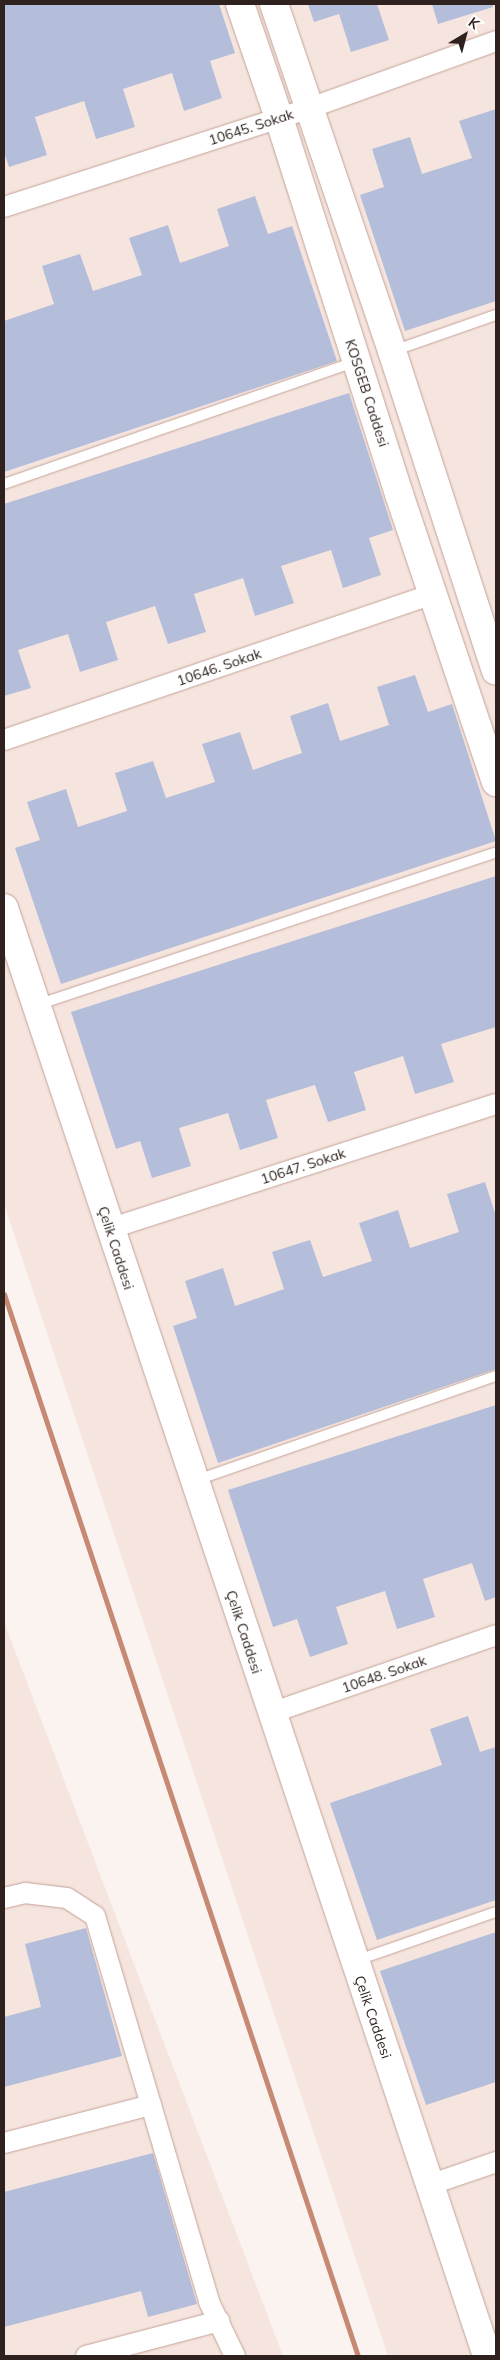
<!DOCTYPE html>
<meta charset="utf-8">
<style>
body{margin:0}
#map{position:relative;width:500px;height:2360px;overflow:hidden;background:#faf3f0;font-family:Mulish,sans-serif}
div>[style]{position:absolute}
[style*='--x']{left:calc(var(--x)*1px);top:calc(var(--y)*1px);width:calc(var(--w)*1px);rotate:calc(var(--a)*1deg)}
.built>*{inset:0;background:#f6e5df}
.stream>*{height:5px;margin:-2.5px;padding:0 2.5px;transform-origin:2.5px;border-radius:2.5px;background:#c68974}
.building>*{inset:0;background:#b4bdda}
.roads{filter:drop-shadow(0 0 1px #c4a398) drop-shadow(0 0 1px #c4a398)}
.lane>*{height:10px;margin:-5px;padding:0 5px;transform-origin:5px;border-radius:5px;background:#fff}
.street>*{height:20px;margin:-10px;padding:0 10px;transform-origin:10px;border-radius:10px;background:#fff}
.secondary>*{height:28px;margin:-14px;padding:0 14px;transform-origin:14px;border-radius:14px;background:#fff}
span{translate:-50% -50%;white-space:nowrap;text-align:center;line-height:1.15;-webkit-text-stroke:4px #fff;paint-order:stroke}
.street-label{font-size:14px;color:#2f221e}
.frame{position:absolute;inset:0;border:5px solid #2f221e;pointer-events:none}
.north{position:absolute;left:440px;top:10px;width:50px;height:50px;-webkit-text-stroke:4px #fff;paint-order:stroke;rotate:37deg;font-size:14px;font-weight:700;line-height:20px;text-align:center;color:#2f221e}
.north::after{content:'';display:block;margin:auto;width:18px;height:22px;background:#2f221e;clip-path:polygon(50% 0,100% 100%,50% 72%,0 100%)}
</style>
<div id="map">
<div class="built">
<div style="clip-path:polygon(4px 4px,496px 4px,496px 2356px,388px 2356px,4px 1204px)"></div>
<div style="clip-path:polygon(4px 1622px,283px 2356px,4px 2356px)"></div>
</div>
<div class="stream">
<div style="--x:4;--y:1294;--w:1119;--a:71.57"></div>
</div>
<div class="building">
<div style="clip-path:polygon(4px 4px,219px 4px,235px 53px,210px 61px,222px 98px,184px 111px,172px 73px,123px 89px,135px 127px,96px 139px,84px 101px,35px 117px,47px 155px,9px 167px,4px 152px)"></div>
<div style="clip-path:polygon(308px 4px,377px 4px,389px 40px,351px 52px,339px 14px,314px 22px)"></div>
<div style="clip-path:polygon(432px 4px,493px 4px,493px 7px,438px 24px)"></div>
<div style="clip-path:polygon(496px 109px,496px 301px,405px 331px,360px 195px,384px 187px,372px 149px,410px 137px,422px 174px,472px 158px,459px 121px)"></div>
<div style="clip-path:polygon(255px 196px,268px 234px,292px 226px,337px 361px,4px 472px,4px 321px,54px 304px,42px 266px,80px 254px,93px 291px,142px 275px,129px 238px,168px 225px,180px 263px,229px 246px,217px 209px)"></div>
<div style="clip-path:polygon(349px 393px,393px 530px,369px 538px,381px 575px,343px 588px,331px 550px,281px 566px,294px 603px,255px 616px,243px 578px,194px 594px,206px 632px,168px 644px,155px 606px,106px 622px,118px 660px,80px 672px,68px 634px,18px 650px,31px 688px,4px 696px,4px 504px)"></div>
<div style="clip-path:polygon(415px 675px,428px 712px,452px 704px,496px 841px,61px 984px,15px 848px,40px 840px,27px 802px,66px 789px,78px 827px,127px 811px,115px 773px,153px 761px,166px 798px,215px 782px,202px 744px,240px 732px,253px 770px,278px 761px,302px 753px,290px 716px,328px 703px,340px 741px,389px 725px,377px 687px)"></div>
<div style="clip-path:polygon(496px 876px,496px 1027px,441px 1044px,454px 1082px,415px 1094px,403px 1056px,354px 1072px,366px 1110px,328px 1122px,315px 1085px,266px 1100px,278px 1138px,240px 1150px,228px 1113px,179px 1128px,191px 1166px,152px 1178px,140px 1141px,116px 1149px,71px 1012px)"></div>
<div style="clip-path:polygon(485px 1182px,496px 1216px,496px 1369px,218px 1463px,173px 1326px,197px 1318px,185px 1281px,223px 1268px,235px 1306px,284px 1289px,272px 1252px,310px 1240px,323px 1277px,372px 1261px,359px 1223px,398px 1210px,410px 1248px,459px 1232px,447px 1194px)"></div>
<div style="clip-path:polygon(496px 1405px,496px 1597px,485px 1601px,472px 1563px,423px 1579px,435px 1617px,397px 1629px,385px 1591px,336px 1607px,348px 1644px,310px 1657px,297px 1619px,273px 1627px,228px 1490px)"></div>
<div style="clip-path:polygon(468px 1716px,480px 1752px,496px 1747px,496px 1900px,377px 1940px,330px 1803px,442px 1765px,430px 1729px)"></div>
<div style="clip-path:polygon(86px 1928px,122px 2056px,4px 2087px,4px 2017px,41px 2007px,25px 1944px)"></div>
<div style="clip-path:polygon(496px 1932px,496px 2082px,426px 2105px,380px 1971px)"></div>
<div style="clip-path:polygon(153px 2153px,197px 2304px,148px 2317px,141px 2291px,4px 2327px,4px 2192px)"></div>
</div>
<div class="roads">
<div class="lane">
<div style="--x:393;--y:351;--w:109;--a:-19.3"></div>
<div style="--x:4;--y:484;--w:374;--a:-19.2"></div>
<div style="--x:37;--y:1005;--w:484;--a:-18.4"></div>
<div style="--x:197;--y:1480;--w:317;--a:-19.2"></div>
<div style="--x:355;--y:1961;--w:149;--a:-19.2"></div>
</div>
<div class="street">
<div style="--x:4;--y:207;--w:322;--a:-17.9"></div>
<div style="--x:310;--y:108;--w:198;--a:-19.8"></div>
<div style="--x:4;--y:740;--w:454;--a:-18.8"></div>
<div style="--x:109;--y:1229;--w:407;--a:-17.9"></div>
<div style="--x:271;--y:1713;--w:238;--a:-19.1"></div>
<div style="--x:4;--y:1898;--w:22;--a:-13"></div>
<div style="--x:25;--y:1893;--w:42;--a:6.8"></div>
<div style="--x:67;--y:1898;--w:33;--a:33"></div>
<div style="--x:95;--y:1916;--w:402;--a:73.5"></div>
<div style="--x:209;--y:2302;--w:60;--a:64.3"></div>
<div style="--x:4;--y:2143;--w:152;--a:-14.5"></div>
<div style="--x:429;--y:2185;--w:71;--a:-18.9"></div>
<div style="--x:86;--y:2356;--w:138;--a:-14.7"></div>
</div>
<div class="secondary">
<div style="--x:240;--y:4;--w:120;--a:71.1"></div>
<div style="--x:279;--y:118;--w:395;--a:72.3"></div>
<div style="--x:399;--y:494;--w:304;--a:71.4"></div>
<div style="--x:274;--y:4;--w:367;--a:71.2"></div>
<div style="--x:392;--y:351;--w:336;--a:72"></div>
<div style="--x:4;--y:908;--w:1526;--a:71.55"></div>
</div>
</div>
<div class="street-label">
<span style="left:251px;top:127px;rotate:-18deg">10645. Sokak</span>
<span style="left:367px;top:393px;rotate:72deg">KOSGEB Caddesi</span>
<span style="left:219px;top:667px;rotate:-19deg">10646. Sokak</span>
<span style="left:303px;top:1166px;rotate:-18deg">10647. Sokak</span>
<span style="left:116px;top:1248px;rotate:72deg">Çelik Caddesi</span>
<span style="left:244px;top:1632px;rotate:72deg">Çelik Caddesi</span>
<span style="left:384px;top:1674px;rotate:-19deg">10648. Sokak</span>
<span style="left:373px;top:2017px;rotate:71deg">Çelik Caddesi</span>
</div>
<div class="frame"></div>
<div class="north">K</div>
</div>
